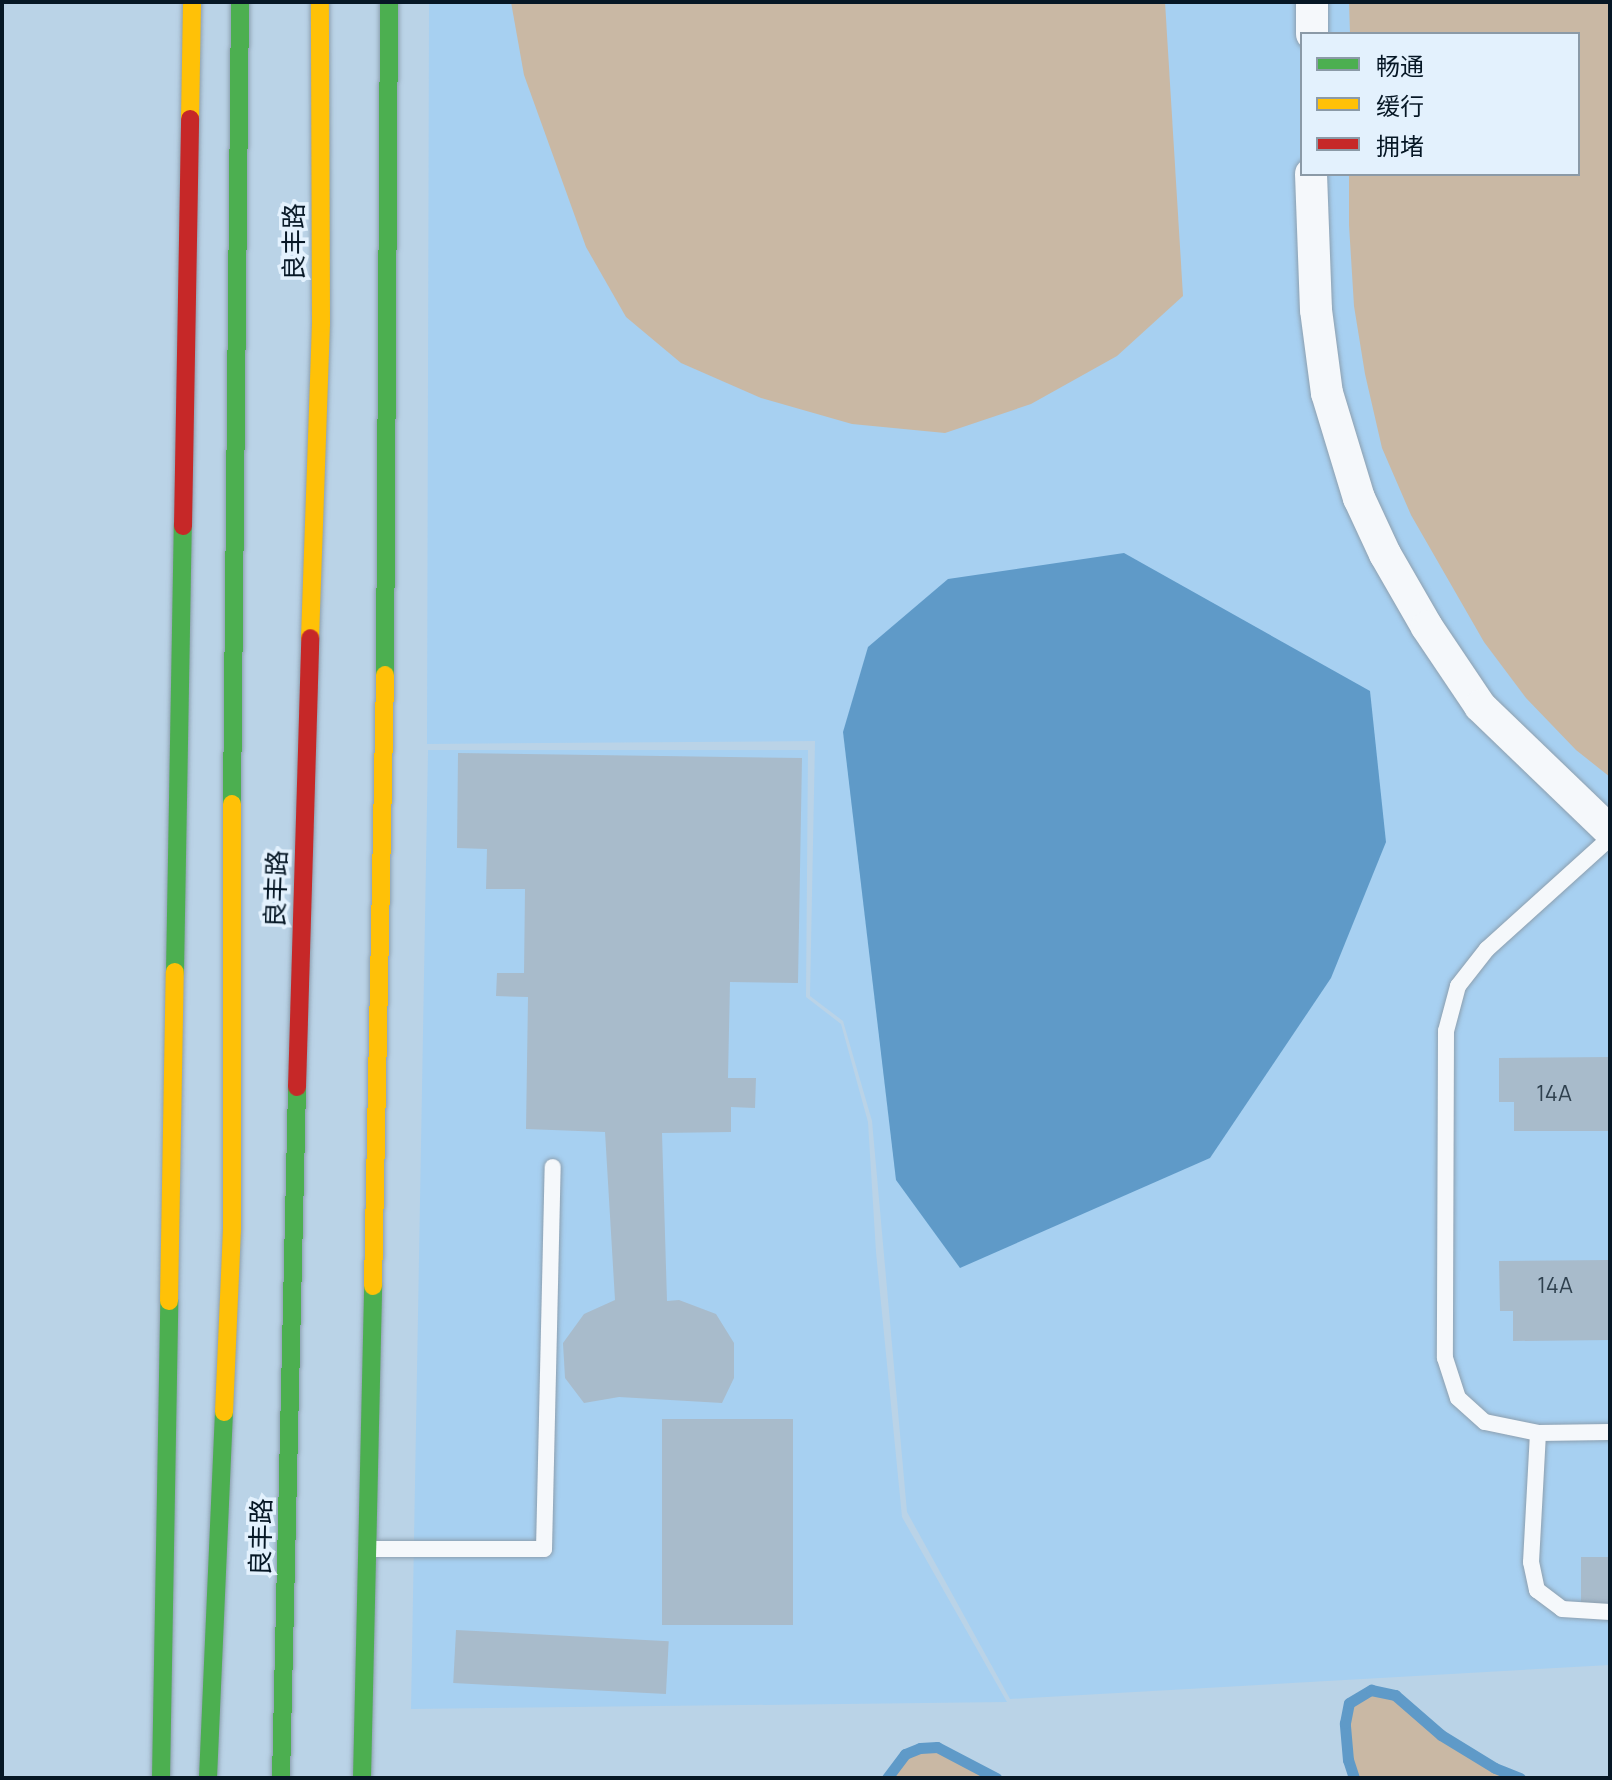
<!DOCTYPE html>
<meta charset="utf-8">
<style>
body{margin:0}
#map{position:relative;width:1612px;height:1780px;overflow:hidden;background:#bad3e7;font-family:Manrope,"Noto Sans SC",sans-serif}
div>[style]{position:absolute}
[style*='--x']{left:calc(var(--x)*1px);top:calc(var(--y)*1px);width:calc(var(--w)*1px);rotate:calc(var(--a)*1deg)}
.built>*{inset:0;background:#a7d0f1}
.green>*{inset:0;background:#c9b8a4}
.water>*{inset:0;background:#5f9ac8}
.stream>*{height:11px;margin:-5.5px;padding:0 5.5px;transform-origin:5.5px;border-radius:5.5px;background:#5f9ac8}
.building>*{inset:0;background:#a8bbcb;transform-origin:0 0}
.roads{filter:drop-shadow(0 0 2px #8c9faf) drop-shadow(0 0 2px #8c9faf)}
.lane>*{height:16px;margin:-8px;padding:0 8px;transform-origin:8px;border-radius:8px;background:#f5f8fb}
.street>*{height:32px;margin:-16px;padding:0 16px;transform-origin:16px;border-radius:16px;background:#f5f8fb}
.fast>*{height:18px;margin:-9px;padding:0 9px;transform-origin:9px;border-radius:9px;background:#4caf50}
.slow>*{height:18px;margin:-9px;padding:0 9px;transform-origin:9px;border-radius:9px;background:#ffc107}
.jam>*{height:18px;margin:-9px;padding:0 9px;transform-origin:9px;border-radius:9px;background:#c62828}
span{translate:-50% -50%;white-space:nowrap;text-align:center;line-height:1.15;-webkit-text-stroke:7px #e3f1fd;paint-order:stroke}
.number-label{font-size:22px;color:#2f414f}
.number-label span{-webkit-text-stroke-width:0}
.street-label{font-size:26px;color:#061725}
.frame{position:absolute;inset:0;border:4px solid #061725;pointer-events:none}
.legend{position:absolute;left:1300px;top:32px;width:280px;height:144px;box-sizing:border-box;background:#e3f1fd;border:2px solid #8b9aa7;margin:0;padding:10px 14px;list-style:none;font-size:24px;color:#061725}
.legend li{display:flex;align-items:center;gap:16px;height:40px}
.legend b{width:40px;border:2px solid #8b9aa7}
</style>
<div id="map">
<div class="built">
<div style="clip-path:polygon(evenodd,429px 2px,1610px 2px,1610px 1665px,1010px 1699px,907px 1512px,872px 1121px,843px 1021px,810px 996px,815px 741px,427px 744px,429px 2px,1302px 34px,1578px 34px,1578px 174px,1302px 174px,1302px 34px)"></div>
<div style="clip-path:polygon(428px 750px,808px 750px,806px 997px,841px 1024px,868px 1122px,876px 1252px,902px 1517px,1007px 1702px,411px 1709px)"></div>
</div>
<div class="green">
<div style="clip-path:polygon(511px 2px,1165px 2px,1183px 296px,1117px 356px,1031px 404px,945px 433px,852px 424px,761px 398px,681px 363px,626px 317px,586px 247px,524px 75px)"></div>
<div style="clip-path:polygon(1349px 2px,1610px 2px,1610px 777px,1576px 750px,1526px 698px,1484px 642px,1411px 515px,1382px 448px,1365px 374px,1354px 306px,1349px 225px,1349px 174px,1578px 174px,1578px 34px,1350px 34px)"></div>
<div style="clip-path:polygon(1371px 1690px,1395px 1695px,1441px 1735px,1495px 1768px,1520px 1778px,1354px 1778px,1348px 1760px,1345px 1723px,1349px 1703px)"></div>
<div style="clip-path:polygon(937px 1747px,946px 1749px,996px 1778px,887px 1778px,905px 1754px,920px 1748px)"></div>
</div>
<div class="water">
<div style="clip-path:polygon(1124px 553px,1370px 691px,1386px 842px,1331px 978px,1210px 1158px,960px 1268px,896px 1180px,843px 732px,868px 647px,948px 579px)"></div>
</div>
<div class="stream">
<div style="--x:887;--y:1778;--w:30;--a:-53"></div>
<div style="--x:905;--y:1754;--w:16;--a:-22"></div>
<div style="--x:920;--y:1748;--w:17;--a:-3"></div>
<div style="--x:937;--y:1747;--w:67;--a:27.7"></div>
<div style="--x:1354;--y:1778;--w:19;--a:-108"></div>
<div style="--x:1348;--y:1760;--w:37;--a:-95"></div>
<div style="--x:1345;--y:1723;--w:20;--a:-79"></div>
<div style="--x:1349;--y:1703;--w:26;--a:-31"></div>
<div style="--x:1371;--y:1690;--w:25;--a:12"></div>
<div style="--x:1395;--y:1695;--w:61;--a:41"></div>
<div style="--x:1441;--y:1735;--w:63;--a:31.4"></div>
<div style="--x:1495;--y:1768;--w:27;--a:22"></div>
</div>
<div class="building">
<div style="clip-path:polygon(458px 753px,802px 758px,798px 983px,730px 982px,728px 1078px,756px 1078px,755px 1108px,731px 1107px,731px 1132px,662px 1133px,667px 1301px,679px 1300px,716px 1314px,734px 1343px,734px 1378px,722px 1403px,619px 1397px,584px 1403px,565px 1378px,563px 1343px,584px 1314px,615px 1300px,605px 1132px,526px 1129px,528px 997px,496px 996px,497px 973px,524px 973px,525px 889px,486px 889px,487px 849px,457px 848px)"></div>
<div style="clip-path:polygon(1610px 1057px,1610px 1131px,1514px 1131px,1514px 1102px,1499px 1102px,1499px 1058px)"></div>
<div style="clip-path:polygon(1610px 1260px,1610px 1340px,1513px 1341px,1513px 1311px,1500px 1311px,1499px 1261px)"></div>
<div style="left:662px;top:1419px;width:131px;height:206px"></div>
<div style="left:1581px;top:1557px;width:29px;height:51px"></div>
<div style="left:456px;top:1630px;width:213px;height:53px;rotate:3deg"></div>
</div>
<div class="roads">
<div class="lane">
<div style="--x:1610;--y:838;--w:166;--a:137.9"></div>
<div style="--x:1487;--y:949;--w:47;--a:128.1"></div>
<div style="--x:1458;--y:986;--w:47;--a:104.9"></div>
<div style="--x:1446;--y:1031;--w:327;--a:90.2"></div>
<div style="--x:1445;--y:1358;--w:42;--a:72"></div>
<div style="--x:1458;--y:1398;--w:36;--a:42"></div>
<div style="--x:1485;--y:1422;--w:54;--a:11.7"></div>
<div style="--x:1538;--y:1433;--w:72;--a:-0.8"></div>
<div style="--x:1538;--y:1433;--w:129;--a:93.1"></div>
<div style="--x:1531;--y:1562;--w:29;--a:78"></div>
<div style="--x:1537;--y:1590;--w:31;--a:37"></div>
<div style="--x:1562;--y:1609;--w:48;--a:3.6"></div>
<div style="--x:368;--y:1549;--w:176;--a:0"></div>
<div style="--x:544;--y:1549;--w:382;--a:-88.7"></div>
</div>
<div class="street">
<div style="--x:1312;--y:34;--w:32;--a:-90"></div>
<div style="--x:1311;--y:174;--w:136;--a:87.9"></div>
<div style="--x:1316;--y:310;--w:84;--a:82.5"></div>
<div style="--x:1327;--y:393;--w:110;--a:73.1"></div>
<div style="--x:1359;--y:498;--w:62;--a:65.1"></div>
<div style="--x:1385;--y:554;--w:84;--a:60.1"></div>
<div style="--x:1427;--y:627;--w:95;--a:56.1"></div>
<div style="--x:1480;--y:706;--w:180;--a:43.9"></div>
</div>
<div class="fast">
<div style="--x:385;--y:675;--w:673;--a:-89.66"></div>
<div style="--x:232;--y:804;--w:802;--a:-89.43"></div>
<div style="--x:175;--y:972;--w:446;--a:-89"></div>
<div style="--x:161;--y:1778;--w:477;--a:-89"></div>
<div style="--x:208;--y:1778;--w:366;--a:-87.5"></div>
<div style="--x:281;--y:1778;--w:691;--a:-88.67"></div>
<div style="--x:362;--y:1778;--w:492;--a:-88.7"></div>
</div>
<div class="slow">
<div style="--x:190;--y:119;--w:117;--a:-89"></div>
<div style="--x:310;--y:638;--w:315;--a:-88"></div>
<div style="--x:321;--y:323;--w:321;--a:-90.2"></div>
<div style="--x:373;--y:1286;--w:611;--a:-88.87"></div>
<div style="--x:169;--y:1301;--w:329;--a:-89"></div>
<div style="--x:224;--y:1412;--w:182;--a:-87.5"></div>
<div style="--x:232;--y:1230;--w:426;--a:-90"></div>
</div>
<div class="jam">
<div style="--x:183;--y:526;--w:407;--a:-89"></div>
<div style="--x:297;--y:1087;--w:449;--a:-88.3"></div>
</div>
</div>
<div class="number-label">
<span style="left:1554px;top:1094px">14A</span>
<span style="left:1555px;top:1286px">14A</span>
</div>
<div class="street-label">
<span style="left:294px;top:242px;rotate:-90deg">良丰路</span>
<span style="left:276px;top:889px;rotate:-88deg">良丰路</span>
<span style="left:261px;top:1537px;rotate:-89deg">良丰路</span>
</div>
<div class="frame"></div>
<ul class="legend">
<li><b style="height:10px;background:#4caf50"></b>畅通</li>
<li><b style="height:10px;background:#ffc107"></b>缓行</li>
<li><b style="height:10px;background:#c62828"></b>拥堵</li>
</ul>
</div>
